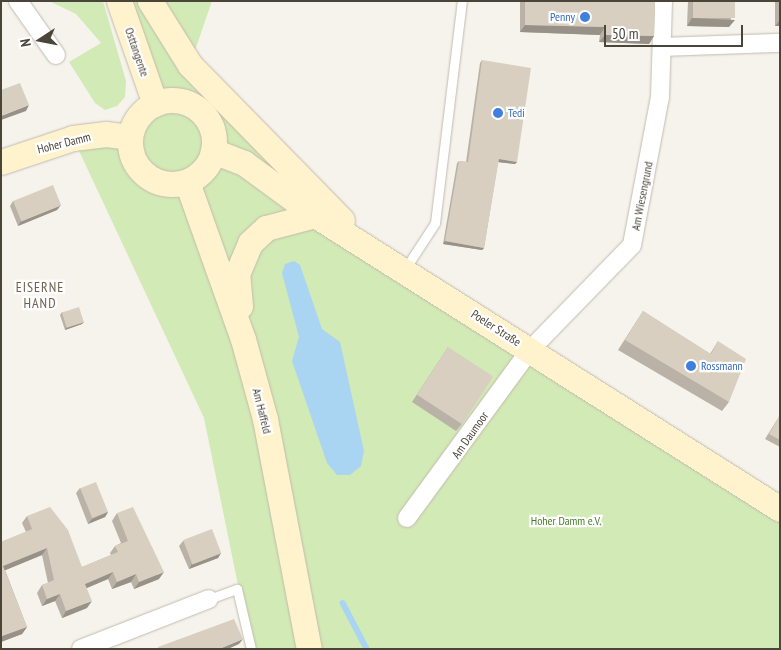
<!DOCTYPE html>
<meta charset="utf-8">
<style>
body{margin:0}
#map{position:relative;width:781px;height:650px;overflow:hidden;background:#f6f3ec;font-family:"PT Sans Narrow",sans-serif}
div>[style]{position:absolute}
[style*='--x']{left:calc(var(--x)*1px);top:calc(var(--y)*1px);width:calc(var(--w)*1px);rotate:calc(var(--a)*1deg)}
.green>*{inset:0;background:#d2eab5}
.water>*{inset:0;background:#a9d4f2}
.stream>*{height:5.5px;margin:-2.75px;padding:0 2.75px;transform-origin:2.75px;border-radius:2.75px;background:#a9d4f2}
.roads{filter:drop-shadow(0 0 1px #c2bbae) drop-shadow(0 0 1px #c2bbae)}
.lane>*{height:9px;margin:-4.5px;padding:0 4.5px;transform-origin:4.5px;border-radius:4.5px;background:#fff}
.street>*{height:18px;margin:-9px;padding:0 9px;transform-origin:9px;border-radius:9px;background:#fff}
.secondary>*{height:25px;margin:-12.5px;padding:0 12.5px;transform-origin:12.5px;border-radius:12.5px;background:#fff3cd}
.secondary>.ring{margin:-12.5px;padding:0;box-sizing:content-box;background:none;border:25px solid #fff3cd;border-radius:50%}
.wall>*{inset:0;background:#bab2a6;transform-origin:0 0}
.shaded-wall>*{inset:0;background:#979187}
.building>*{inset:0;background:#d8cfc1;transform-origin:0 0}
.dots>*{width:14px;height:14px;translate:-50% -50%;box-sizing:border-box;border:2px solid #fff;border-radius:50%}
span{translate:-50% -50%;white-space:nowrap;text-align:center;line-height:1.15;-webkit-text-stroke:4.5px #fff;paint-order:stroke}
.shop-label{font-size:12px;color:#366cbe}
.right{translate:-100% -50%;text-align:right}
.left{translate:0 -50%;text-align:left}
.street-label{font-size:12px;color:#4b4439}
.park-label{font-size:12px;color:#4a7f2a}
.neighbourhood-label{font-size:14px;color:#6e6250;letter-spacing:1px}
.frame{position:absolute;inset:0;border:2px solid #4b4439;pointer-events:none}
.north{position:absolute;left:15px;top:15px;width:50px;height:50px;-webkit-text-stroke:4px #fff;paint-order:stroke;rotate:259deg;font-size:14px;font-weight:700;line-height:20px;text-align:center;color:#4b4439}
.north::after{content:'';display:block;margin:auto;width:18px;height:22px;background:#4b4439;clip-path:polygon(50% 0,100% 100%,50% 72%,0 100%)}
.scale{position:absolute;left:604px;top:25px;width:139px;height:22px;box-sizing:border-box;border:2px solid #4b4439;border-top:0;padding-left:6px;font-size:15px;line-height:18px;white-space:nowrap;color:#4b4439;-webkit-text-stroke:4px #fff;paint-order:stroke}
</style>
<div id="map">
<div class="green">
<div style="clip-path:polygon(49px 1px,103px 1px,126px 81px,125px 97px,117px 106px,105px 110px,95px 103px,69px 62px,101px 43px,76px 14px)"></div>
<div style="clip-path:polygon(119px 1px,212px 1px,190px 65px,361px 240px,780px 509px,780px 649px,251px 649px,204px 418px,73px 138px,124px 129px,132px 114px,154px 99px)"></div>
</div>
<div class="water">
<div style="clip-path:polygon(294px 261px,300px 265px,322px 329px,340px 342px,364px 451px,361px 466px,350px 475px,337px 475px,327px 463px,292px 361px,299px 337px,282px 273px,285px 264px)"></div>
</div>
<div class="stream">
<div style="--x:343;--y:603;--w:52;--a:62.4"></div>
</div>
<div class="roads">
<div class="lane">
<div style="--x:405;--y:269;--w:55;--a:-56.9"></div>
<div style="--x:435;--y:223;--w:224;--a:-83.1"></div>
<div style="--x:209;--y:599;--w:30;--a:-20"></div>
<div style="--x:237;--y:589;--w:62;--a:76.9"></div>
</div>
<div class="street">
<div style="--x:18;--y:1;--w:66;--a:54.9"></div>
<div style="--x:663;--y:47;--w:117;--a:-2"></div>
<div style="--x:407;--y:518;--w:208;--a:-53.8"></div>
<div style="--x:530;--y:350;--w:146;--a:-45.8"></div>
<div style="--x:632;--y:245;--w:151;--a:-79.3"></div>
<div style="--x:660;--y:97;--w:96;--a:-88.2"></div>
<div style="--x:81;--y:649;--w:137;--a:-21.3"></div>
</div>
<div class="secondary">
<div style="--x:119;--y:1;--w:109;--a:70.7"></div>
<div style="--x:150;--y:1;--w:75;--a:58"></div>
<div style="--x:190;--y:65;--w:217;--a:45.6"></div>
<div class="ring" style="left:130px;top:100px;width:59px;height:59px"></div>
<div style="--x:213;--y:151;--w:33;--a:21"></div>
<div style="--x:244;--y:163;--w:88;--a:36.2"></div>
<div style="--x:315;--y:215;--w:550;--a:32.3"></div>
<div style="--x:1;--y:162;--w:76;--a:-18.4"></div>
<div style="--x:73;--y:138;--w:33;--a:-7"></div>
<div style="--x:106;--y:134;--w:23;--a:7"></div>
<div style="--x:187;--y:182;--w:167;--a:70.4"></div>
<div style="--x:243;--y:339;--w:83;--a:74.6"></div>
<div style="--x:265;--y:419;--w:234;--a:79.2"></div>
<div style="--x:240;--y:306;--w:32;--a:-95"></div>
<div style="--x:237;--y:274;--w:34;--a:-67"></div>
<div style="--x:250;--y:243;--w:22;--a:-43"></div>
<div style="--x:266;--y:228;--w:51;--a:-14.9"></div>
</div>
</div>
<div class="wall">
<div style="clip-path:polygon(520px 1px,655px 1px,654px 36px,649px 44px,599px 42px,600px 35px,520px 32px)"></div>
<div style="clip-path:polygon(688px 1px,735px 1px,729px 27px,687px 26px)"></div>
<div style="left:775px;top:1px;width:5px;height:25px"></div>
<div style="clip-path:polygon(482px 60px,517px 162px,515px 164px,498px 162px,484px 248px,482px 250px,443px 244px,457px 163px,459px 161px,466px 162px,480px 63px)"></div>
<div style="clip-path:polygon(13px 201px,61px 205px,57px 210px,18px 226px,10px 206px)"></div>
<div style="clip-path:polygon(643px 311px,710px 354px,718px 341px,729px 402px,722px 411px,618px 350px)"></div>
<div style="clip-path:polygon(62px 312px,84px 322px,82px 324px,65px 330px,60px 315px)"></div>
<div style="clip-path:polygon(448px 347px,462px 424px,456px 431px,412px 402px)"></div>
<div style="clip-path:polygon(780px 415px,780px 447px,765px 439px)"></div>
<div style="clip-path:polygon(80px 488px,108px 512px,105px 517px,88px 524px,76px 493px)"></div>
<div style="clip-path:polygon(117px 513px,159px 579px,134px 589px,131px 582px,112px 589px,108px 579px,86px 588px,87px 608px,62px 618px,55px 601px,42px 606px,37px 593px,42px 585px,48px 583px,42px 555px,5px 570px,27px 627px,22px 634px,1px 642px,1px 542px,26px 532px,22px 523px,27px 516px,82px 567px,111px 555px,110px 553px,115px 546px,121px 543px,112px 521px)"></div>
<div style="clip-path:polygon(183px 541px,221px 553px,218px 558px,189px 569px,179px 546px)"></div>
</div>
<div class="shaded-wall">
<div style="clip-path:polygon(692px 18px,735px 20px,729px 27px,687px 26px)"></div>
<div style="clip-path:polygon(780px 20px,780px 26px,775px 26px)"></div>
<div style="clip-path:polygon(525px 25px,605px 27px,600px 35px,520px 32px)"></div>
<div style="clip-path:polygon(605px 35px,654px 36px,649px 44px,599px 42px)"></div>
<div style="clip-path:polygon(29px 105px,26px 111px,1px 120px,1px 116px)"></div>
<div style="clip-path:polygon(499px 159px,517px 162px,515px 164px,497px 162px)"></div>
<div style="clip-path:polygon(61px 205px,57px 210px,18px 226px,21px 221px)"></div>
<div style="clip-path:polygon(445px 241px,484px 248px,482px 250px,443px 244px)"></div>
<div style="clip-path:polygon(84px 322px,82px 324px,65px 330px,67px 327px)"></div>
<div style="clip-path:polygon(108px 512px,105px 517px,88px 524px,92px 519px)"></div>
<div style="clip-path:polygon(47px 548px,42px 555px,1px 572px,3px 566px)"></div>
<div style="clip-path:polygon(221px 553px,218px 558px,189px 569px,192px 564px)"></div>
<div style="clip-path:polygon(113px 572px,108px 579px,80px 591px,85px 584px)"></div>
<div style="clip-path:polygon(164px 572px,159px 579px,134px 589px,139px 582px)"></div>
<div style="clip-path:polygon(136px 574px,131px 582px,112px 589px,117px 582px)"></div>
<div style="clip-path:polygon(60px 594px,55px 601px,42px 606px,47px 599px)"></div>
<div style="clip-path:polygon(92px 601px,87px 608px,62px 618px,66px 611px)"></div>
<div style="clip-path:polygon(27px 627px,22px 634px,1px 642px,1px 638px,2px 636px)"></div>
<div style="clip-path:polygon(243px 639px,239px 644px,228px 649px,219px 649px)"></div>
</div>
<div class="building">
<div style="clip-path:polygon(525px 1px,655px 1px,654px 36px,605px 35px,605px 27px,525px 25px)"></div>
<div style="left:693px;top:1px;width:42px;height:17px"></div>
<div style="clip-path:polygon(482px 60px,531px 68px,517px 162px,499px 159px,484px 248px,445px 241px,459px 161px,468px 162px)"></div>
<div style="clip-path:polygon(20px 83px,29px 105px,1px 116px,1px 90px)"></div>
<div style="left:53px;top:185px;width:22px;height:43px;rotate:68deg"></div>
<div style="left:79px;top:307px;width:16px;height:18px;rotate:72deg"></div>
<div style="clip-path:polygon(643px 311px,711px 354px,718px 341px,746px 359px,729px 402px,625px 340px)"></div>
<div style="left:448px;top:347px;width:54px;height:57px;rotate:33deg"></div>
<div style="clip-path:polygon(780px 415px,780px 440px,769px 434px)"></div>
<div style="left:96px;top:482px;width:32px;height:17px;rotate:68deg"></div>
<div style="clip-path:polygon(50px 507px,68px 530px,82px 567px,118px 552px,115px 546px,128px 541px,117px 513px,133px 507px,164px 572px,139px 582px,136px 574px,117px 582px,113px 572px,85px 584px,92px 601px,66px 611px,60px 594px,47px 599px,42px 585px,54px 580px,47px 548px,3px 566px,27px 627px,2px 636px,1px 634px,1px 542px,32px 529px,27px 516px)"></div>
<div style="left:212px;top:529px;width:26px;height:31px;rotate:69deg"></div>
<div style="clip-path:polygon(234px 619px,243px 639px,219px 649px,159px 649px,158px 647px)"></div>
</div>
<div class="dots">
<div style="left:585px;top:17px;background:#3f7fe0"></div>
<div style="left:498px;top:113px;background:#3f7fe0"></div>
<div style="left:691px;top:366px;background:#3f7fe0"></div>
</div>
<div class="shop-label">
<span class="right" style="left:575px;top:17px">Penny</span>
<span class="left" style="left:508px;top:113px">Tedi</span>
<span class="left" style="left:701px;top:366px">Rossmann</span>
</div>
<div class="street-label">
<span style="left:137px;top:52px;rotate:71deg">Osttangente</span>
<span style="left:64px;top:143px;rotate:-14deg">Hoher Damm</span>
<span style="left:642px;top:196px;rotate:-79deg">Am Wiesengrund</span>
<span style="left:496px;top:328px;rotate:33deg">Poeler Straße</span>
<span style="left:262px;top:411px;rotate:76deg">Am Haffeld</span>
<span style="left:470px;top:435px;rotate:-55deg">Am Daumoor</span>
</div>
<div class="park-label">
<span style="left:566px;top:521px">Hoher Damm e.V.</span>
</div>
<div class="neighbourhood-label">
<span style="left:40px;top:295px">EISERNE<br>HAND</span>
</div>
<div class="frame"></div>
<div class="north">N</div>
<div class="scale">50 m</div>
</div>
